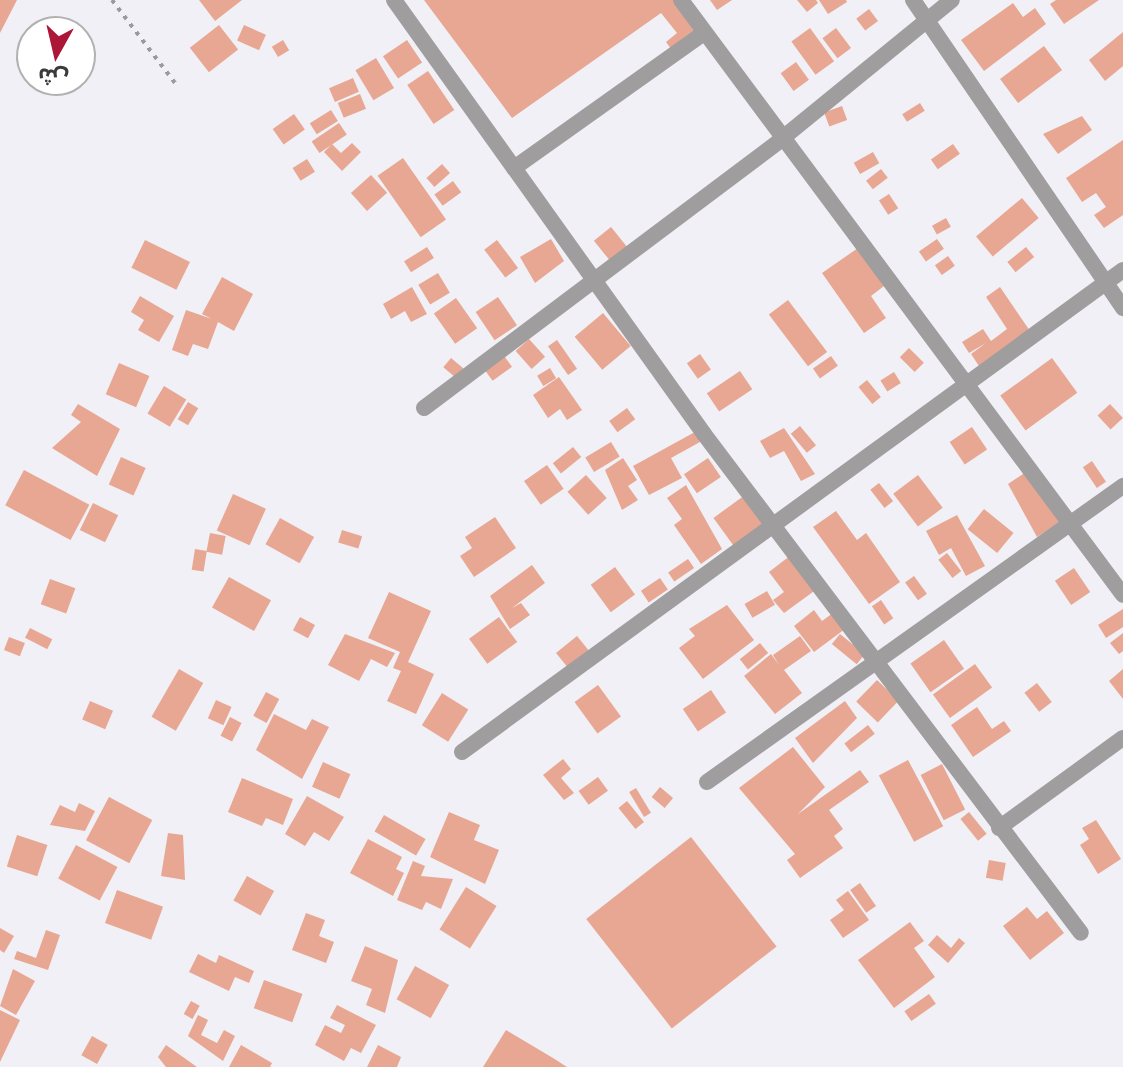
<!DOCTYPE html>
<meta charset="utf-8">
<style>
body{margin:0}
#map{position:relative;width:1123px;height:1067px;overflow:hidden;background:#f0f0f6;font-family:"Source Serif 4","Noto Sans Arabic",serif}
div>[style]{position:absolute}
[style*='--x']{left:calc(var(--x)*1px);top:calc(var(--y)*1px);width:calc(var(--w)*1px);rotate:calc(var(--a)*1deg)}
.building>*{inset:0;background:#e8a792;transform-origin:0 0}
.path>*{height:4px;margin-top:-2px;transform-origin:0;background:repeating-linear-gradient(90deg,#9a9a9e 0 4px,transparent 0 10px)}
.street>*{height:16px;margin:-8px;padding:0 8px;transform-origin:8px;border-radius:8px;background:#a09d9e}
span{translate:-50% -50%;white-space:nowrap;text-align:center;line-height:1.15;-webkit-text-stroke:6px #fff;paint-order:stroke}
.north{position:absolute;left:16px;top:16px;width:80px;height:80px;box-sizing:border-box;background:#fff;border:2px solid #b1b1b1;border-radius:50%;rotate:188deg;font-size:22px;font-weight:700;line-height:32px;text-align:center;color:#3b3b3d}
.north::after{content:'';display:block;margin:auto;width:28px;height:36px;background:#ac1637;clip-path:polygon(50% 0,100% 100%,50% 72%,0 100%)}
</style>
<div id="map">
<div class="building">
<div style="clip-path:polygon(0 0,17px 0,0 33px)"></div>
<div style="clip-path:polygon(199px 0,242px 0,215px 21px)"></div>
<div style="clip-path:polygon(424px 0,680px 0,701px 33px,675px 54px,666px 42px,677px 33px,661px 13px,512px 118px)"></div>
<div style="clip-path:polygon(710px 0,732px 0,717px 10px)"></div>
<div style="clip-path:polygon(797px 0,816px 0,818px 3px,807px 12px)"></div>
<div style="clip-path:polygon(819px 0,846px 0,847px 2px,828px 14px)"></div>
<div style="clip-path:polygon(1056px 0,1099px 0,1064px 24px,1050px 4px)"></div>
<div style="clip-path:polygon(1013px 3px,1023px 17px,1035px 8px,1046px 24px,984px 71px,961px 40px)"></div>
<div style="left:869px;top:9px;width:15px;height:16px;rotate:53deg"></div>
<div style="left:219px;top:25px;width:31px;height:37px;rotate:52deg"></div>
<div style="left:244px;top:25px;width:24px;height:17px;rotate:24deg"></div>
<div style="left:810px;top:28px;width:41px;height:23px;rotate:54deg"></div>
<div style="left:836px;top:28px;width:25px;height:17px;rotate:53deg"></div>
<div style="clip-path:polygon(1123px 32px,1123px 66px,1105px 81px,1089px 60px)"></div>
<div style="left:283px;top:40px;width:12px;height:13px;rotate:59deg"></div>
<div style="left:407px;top:40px;width:27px;height:29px;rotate:56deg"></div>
<div style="left:1044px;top:46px;width:30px;height:55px;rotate:53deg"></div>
<div style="left:376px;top:58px;width:35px;height:24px;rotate:59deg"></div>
<div style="left:796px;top:62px;width:22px;height:19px;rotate:54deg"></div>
<div style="left:428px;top:71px;width:47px;height:25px;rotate:56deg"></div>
<div style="left:353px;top:78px;width:15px;height:26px;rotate:67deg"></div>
<div style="left:360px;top:94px;width:16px;height:24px;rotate:68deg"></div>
<div style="left:920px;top:103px;width:9px;height:21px;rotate:58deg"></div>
<div style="left:842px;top:106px;width:15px;height:19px;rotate:70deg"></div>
<div style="left:331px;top:110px;width:13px;height:25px;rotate:58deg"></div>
<div style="left:294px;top:114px;width:19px;height:26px;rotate:55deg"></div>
<div style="clip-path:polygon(1082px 116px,1092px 130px,1058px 154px,1043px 134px)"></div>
<div style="left:339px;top:123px;width:14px;height:33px;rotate:56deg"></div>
<div style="clip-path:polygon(1123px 140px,1123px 215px,1104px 228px,1094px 215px,1106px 207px,1096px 193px,1082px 202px,1066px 178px)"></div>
<div style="clip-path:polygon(352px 143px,361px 152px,342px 171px,324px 152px,332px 144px,341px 153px)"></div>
<div style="left:953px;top:144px;width:12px;height:27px;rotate:55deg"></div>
<div style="left:873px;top:152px;width:13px;height:22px;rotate:61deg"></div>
<div style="left:403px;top:158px;width:75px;height:31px;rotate:55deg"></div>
<div style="left:307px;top:159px;width:15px;height:17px;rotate:58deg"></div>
<div style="left:442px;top:164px;width:12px;height:21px;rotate:48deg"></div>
<div style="left:881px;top:169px;width:11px;height:19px;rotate:52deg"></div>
<div style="left:371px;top:175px;width:24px;height:27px;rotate:48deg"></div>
<div style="left:453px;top:181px;width:14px;height:23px;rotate:54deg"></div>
<div style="left:889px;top:194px;width:17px;height:12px;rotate:57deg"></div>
<div style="left:1022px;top:198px;width:26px;height:60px;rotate:50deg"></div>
<div style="left:946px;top:218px;width:10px;height:16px;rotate:61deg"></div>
<div style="left:611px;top:227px;width:27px;height:22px;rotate:51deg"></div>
<div style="clip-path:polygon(551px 239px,564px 261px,535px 283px,520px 257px)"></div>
<div style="left:937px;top:239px;width:12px;height:22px;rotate:55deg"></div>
<div style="left:145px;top:240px;width:50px;height:31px;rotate:26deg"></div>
<div style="left:497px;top:240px;width:35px;height:16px;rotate:53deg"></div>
<div style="left:427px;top:247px;width:13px;height:27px;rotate:58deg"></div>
<div style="left:1026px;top:247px;width:13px;height:24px;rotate:51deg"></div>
<div style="clip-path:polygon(858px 248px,884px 286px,871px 296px,886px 318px,864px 333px,822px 273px)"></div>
<div style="left:948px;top:256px;width:12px;height:16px;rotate:55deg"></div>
<div style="left:438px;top:273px;width:23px;height:23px;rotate:59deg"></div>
<div style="clip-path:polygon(222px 277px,253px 294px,234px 331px,218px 322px,208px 349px,193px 344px,188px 356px,172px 350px,186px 310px,212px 319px,202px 314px)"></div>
<div style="clip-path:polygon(412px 287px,427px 314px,411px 322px,405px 311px,391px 319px,383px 304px)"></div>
<div style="clip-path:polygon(1000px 287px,1032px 334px,981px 369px,971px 354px,986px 343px,969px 353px,962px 342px,983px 329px,991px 341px,1007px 329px,986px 297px)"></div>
<div style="clip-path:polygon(140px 296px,174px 316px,159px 342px,138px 330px,144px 320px,131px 312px)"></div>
<div style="left:498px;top:297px;width:34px;height:27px;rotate:56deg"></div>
<div style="left:456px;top:298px;width:37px;height:27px;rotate:55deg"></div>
<div style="left:788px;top:300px;width:65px;height:24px;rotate:53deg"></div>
<div style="left:603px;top:313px;width:43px;height:37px;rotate:50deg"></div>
<div style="left:529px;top:339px;width:24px;height:18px;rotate:48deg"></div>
<div style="left:557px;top:340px;width:35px;height:11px;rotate:55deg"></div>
<div style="left:909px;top:348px;width:21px;height:13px;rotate:45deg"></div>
<div style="left:502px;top:353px;width:17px;height:24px;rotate:54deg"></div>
<div style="left:700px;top:354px;width:19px;height:16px;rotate:55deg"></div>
<div style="left:831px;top:356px;width:12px;height:22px;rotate:55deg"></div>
<div style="left:451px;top:358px;width:16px;height:12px;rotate:40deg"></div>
<div style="left:1052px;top:358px;width:43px;height:64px;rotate:54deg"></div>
<div style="left:119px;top:363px;width:33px;height:34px;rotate:23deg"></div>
<div style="left:550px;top:368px;width:12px;height:15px;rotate:59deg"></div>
<div style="left:740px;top:371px;width:22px;height:40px;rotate:56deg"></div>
<div style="left:894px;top:372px;width:13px;height:16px;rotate:58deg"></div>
<div style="clip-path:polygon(559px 377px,582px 410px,567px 420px,560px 409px,548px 418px,533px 395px)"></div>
<div style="left:867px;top:380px;width:22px;height:11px;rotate:51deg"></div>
<div style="left:164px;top:386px;width:26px;height:32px;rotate:31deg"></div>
<div style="left:188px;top:402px;width:12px;height:20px;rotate:31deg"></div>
<div style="clip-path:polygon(78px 404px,120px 429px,97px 476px,52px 448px,81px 422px,71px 415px)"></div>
<div style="left:1110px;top:404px;width:19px;height:17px;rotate:47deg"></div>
<div style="left:627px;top:408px;width:14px;height:22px;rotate:54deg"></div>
<div style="left:800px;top:426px;width:25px;height:12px;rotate:50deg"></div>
<div style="left:972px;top:427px;width:27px;height:27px;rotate:56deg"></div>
<div style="clip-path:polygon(784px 428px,815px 474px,801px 481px,784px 451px,770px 458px,760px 441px)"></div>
<div style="clip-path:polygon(695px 432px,700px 442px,671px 458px,682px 478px,649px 495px,633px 466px)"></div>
<div style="left:611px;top:442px;width:17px;height:30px;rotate:59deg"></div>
<div style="left:573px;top:447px;width:13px;height:26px;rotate:51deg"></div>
<div style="left:121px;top:457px;width:27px;height:30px;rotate:24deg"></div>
<div style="clip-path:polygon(623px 458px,637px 480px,628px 486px,638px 500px,622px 510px,605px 470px)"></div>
<div style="left:708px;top:458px;width:23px;height:29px;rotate:56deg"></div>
<div style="left:1092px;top:461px;width:25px;height:11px;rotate:56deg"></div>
<div style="left:547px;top:465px;width:29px;height:28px;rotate:55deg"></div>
<div style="left:24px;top:470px;width:74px;height:40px;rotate:28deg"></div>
<div style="clip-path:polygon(1026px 472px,1060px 522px,1037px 537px,1008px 484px)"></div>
<div style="left:586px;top:475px;width:31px;height:25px;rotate:48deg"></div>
<div style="left:918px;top:475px;width:41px;height:31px;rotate:53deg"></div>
<div style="left:879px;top:483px;width:23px;height:11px;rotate:52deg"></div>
<div style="clip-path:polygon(686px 485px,722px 549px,701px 564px,674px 525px,682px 519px,667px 498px)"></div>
<div style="left:233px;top:494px;width:36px;height:40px;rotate:24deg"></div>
<div style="left:745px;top:495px;width:39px;height:39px;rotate:54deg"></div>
<div style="left:93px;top:503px;width:28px;height:30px;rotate:26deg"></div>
<div style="left:984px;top:509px;width:38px;height:26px;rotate:39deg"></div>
<div style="clip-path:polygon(836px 511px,857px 540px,866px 533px,900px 582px,869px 604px,813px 527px)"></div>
<div style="clip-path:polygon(957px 515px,985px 566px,966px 576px,951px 548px,939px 555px,926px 531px)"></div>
<div style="clip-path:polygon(495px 517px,516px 548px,474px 577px,460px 556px,472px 548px,465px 537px)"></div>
<div style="left:280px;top:518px;width:39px;height:30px;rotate:29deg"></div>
<div style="left:342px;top:530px;width:21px;height:13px;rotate:17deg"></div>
<div style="left:210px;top:533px;width:16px;height:19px;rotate:11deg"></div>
<div style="left:195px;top:549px;width:12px;height:21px;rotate:9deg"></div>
<div style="left:947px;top:553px;width:23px;height:11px;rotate:52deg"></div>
<div style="clip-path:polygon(791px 555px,817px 589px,784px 613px,773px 600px,784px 592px,769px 572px)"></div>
<div style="left:688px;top:559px;width:11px;height:24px;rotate:56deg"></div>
<div style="clip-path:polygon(532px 565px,545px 583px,512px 608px,521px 603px,530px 615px,510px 629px,490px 596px)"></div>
<div style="left:615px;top:567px;width:34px;height:30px;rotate:54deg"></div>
<div style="left:1074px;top:568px;width:29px;height:23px;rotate:56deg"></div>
<div style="left:914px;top:576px;width:22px;height:11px;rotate:54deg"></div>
<div style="left:229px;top:577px;width:48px;height:35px;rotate:29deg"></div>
<div style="left:660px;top:578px;width:14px;height:23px;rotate:56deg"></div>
<div style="left:50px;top:579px;width:27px;height:27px;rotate:20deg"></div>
<div style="left:767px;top:591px;width:16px;height:26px;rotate:60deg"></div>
<div style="clip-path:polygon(389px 592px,431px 611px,408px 662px,434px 674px,416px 714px,387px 701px,401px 671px,393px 668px,400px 652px,368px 638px)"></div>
<div style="left:881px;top:600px;width:22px;height:11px;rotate:56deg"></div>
<div style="clip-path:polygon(727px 605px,754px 640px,703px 679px,679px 648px,695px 636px,689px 629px)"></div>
<div style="clip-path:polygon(1123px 609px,1123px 627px,1106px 638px,1098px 625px)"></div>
<div style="clip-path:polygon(814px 610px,822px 621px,833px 613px,845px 629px,814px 652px,794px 626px)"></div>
<div style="left:300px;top:617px;width:17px;height:15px;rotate:28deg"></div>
<div style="left:499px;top:617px;width:31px;height:37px;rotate:54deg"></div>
<div style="left:30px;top:628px;width:25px;height:11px;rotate:27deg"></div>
<div style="clip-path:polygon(1123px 633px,1123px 651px,1119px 654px,1110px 643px)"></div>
<div style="clip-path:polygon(345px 634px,395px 653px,387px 667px,371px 659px,359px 681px,328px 665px)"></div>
<div style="left:840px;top:634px;width:32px;height:13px;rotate:39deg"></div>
<div style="left:577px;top:636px;width:19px;height:27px;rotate:51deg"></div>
<div style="clip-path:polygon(800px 636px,811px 651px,784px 670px,802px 693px,775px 714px,744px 676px,771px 654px,779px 665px,773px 655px)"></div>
<div style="left:9px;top:637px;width:17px;height:14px;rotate:21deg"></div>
<div style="left:944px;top:640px;width:35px;height:41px;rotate:55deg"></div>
<div style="left:760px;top:643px;width:13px;height:26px;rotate:51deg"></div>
<div style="left:975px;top:664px;width:29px;height:52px;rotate:54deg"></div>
<div style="left:179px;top:669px;width:28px;height:55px;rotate:30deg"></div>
<div style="clip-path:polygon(1123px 669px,1123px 699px,1109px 681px)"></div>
<div style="left:877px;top:680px;width:30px;height:30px;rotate:44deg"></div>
<div style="left:1037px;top:683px;width:24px;height:16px;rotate:52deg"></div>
<div style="left:598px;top:685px;width:39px;height:29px;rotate:54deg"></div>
<div style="left:711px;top:690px;width:27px;height:34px;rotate:56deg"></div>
<div style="left:266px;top:692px;width:15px;height:27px;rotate:28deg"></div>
<div style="left:442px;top:693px;width:31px;height:38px;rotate:32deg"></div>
<div style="left:216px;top:700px;width:17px;height:20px;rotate:24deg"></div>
<div style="left:90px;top:701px;width:25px;height:20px;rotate:23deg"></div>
<div style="clip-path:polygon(845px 701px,857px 718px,813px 763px,795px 738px)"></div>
<div style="clip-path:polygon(977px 707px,992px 729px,1004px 721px,1011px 731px,973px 757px,951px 725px)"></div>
<div style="clip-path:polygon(274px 714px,306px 730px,312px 719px,329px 727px,302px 779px,256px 750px)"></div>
<div style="left:230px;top:717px;width:13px;height:21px;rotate:27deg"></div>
<div style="left:868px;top:725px;width:11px;height:30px;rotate:52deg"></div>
<div style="clip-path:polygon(793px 747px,825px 787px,798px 814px,860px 770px,869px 782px,829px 810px,843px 829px,834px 836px,843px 848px,800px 878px,787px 860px,795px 854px,739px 788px)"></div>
<div style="clip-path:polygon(563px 759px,571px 769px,561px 778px,574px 793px,564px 800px,543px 775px)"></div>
<div style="left:908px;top:760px;width:75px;height:33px;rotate:62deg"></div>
<div style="left:323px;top:762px;width:30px;height:27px;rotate:24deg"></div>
<div style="left:942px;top:764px;width:51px;height:24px;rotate:63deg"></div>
<div style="left:598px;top:777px;width:17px;height:24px;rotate:54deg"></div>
<div style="clip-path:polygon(242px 778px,293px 799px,283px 825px,266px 818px,262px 826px,228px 812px)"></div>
<div style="left:660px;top:787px;width:17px;height:13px;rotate:40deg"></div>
<div style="left:636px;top:788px;width:29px;height:8px;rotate:59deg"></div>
<div style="clip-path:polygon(307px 796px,344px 817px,329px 841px,314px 832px,305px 846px,285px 834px)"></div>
<div style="left:109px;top:797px;width:49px;height:49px;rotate:28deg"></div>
<div style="left:627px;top:801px;width:27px;height:11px;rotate:51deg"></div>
<div style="clip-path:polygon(79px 803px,95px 811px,85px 831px,50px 825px,60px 805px,75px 812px)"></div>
<div style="clip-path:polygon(449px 812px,480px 825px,474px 840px,499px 850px,485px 884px,430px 857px)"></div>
<div style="left:969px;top:812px;width:28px;height:11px;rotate:51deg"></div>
<div style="left:384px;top:815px;width:48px;height:19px;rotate:30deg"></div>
<div style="clip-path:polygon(1096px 820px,1121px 859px,1098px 874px,1080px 845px,1089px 839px,1082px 828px)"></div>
<div style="clip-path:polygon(168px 833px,183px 835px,185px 880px,161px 876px)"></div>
<div style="left:17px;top:835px;width:32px;height:33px;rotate:18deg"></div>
<div style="left:691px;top:837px;width:139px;height:133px;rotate:52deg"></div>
<div style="clip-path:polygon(368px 839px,402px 857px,396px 869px,404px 873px,393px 896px,350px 873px)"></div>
<div style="left:76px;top:845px;width:47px;height:38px;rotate:28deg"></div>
<div style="left:989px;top:860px;width:17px;height:18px;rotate:10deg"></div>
<div style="clip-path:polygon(413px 861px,425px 866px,421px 876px,453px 879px,441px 909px,426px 902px,422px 910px,397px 900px)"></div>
<div style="left:247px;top:876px;width:31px;height:28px;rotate:29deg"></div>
<div style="left:860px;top:883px;width:28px;height:12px;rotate:55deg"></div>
<div style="left:466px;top:887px;width:36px;height:50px;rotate:32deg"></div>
<div style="left:117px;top:890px;width:49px;height:35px;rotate:20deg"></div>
<div style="clip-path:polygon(848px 891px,869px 920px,843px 938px,830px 920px,844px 910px,836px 900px)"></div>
<div style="clip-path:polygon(1027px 907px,1037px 919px,1047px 911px,1064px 933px,1030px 960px,1003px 926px)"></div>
<div style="clip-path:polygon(306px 913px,325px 920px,319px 936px,334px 942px,326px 963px,292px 950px)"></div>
<div style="clip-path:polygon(910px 922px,924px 941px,914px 948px,935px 977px,894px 1008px,858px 960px)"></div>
<div style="clip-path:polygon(0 928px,14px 936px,4px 953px,0 950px)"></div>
<div style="clip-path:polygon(46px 930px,60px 935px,48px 970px,14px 959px,17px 951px,36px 958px)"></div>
<div style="clip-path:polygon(937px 935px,951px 948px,959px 938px,965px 943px,948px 963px,928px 945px)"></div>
<div style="clip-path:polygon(365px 946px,398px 960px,385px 1013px,366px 1005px,372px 989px,351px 981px)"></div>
<div style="clip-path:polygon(198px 954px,216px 963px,219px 955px,254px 971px,249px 983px,235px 977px,229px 991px,189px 972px)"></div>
<div style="left:415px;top:966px;width:39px;height:38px;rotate:29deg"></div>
<div style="clip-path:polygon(13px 969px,35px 981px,16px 1015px,0 1006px)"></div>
<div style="left:264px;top:980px;width:41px;height:30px;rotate:20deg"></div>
<div style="left:929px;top:994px;width:12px;height:30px;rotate:55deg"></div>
<div style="left:191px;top:1001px;width:10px;height:15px;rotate:29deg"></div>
<div style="clip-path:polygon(337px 1005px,376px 1025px,361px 1053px,351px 1048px,344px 1061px,315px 1045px,325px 1025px,341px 1033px,345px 1025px,330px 1018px)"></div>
<div style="clip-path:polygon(0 1010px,20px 1020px,0 1062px)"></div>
<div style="clip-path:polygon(198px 1015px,208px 1020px,201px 1035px,217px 1043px,224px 1030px,235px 1036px,223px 1061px,188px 1036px)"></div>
<div style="clip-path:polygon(506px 1030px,553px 1058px,567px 1067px,483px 1067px)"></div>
<div style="left:92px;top:1036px;width:18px;height:22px;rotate:29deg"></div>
<div style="clip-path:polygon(166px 1045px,197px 1067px,166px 1067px,158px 1057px)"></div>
<div style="clip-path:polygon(241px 1045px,272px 1063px,270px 1067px,229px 1067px)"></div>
<div style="clip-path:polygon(378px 1045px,401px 1057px,397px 1067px,367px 1067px)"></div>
</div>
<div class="path">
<div style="--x:112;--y:0;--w:109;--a:52.8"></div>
</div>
<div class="street">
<div style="--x:394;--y:0;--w:533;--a:54.46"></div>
<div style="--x:704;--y:434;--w:625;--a:52.93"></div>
<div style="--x:681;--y:0;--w:741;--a:53.39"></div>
<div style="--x:913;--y:0;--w:373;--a:55.7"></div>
<div style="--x:514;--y:168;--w:233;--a:-35.4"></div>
<div style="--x:424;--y:408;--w:444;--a:-36.9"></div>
<div style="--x:779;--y:141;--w:223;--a:-39.2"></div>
<div style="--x:462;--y:752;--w:818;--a:-36.1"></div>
<div style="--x:707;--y:782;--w:511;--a:-35.43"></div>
<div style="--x:999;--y:828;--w:153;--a:-36"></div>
</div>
<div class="north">ش</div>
</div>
